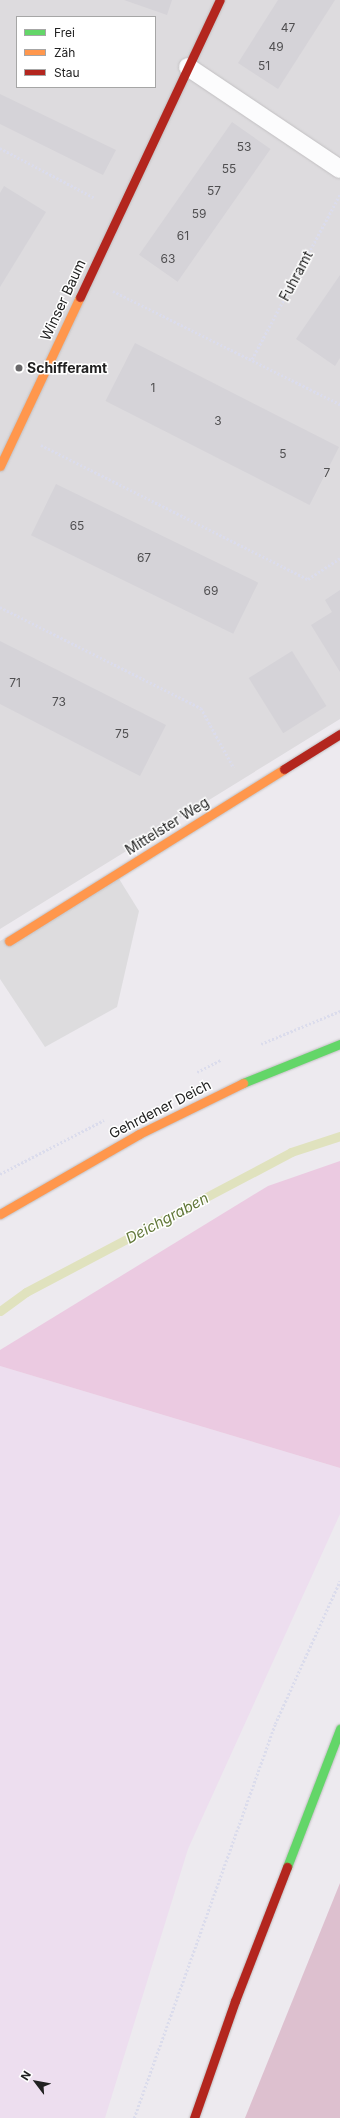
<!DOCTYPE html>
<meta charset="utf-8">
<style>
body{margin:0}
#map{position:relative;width:340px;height:2118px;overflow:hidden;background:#edeaef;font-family:Inter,sans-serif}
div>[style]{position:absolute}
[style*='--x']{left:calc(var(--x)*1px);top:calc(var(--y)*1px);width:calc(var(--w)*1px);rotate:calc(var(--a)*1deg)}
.residential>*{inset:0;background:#dddbde}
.farmland>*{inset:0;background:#eddeef}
.grass>*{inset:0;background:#ebcae1}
.forest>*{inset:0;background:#ddc0cf}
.parking>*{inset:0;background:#dddcde}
.stream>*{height:9px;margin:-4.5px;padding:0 4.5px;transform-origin:4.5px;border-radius:4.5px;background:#e0e2be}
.building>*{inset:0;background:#d5d3d8;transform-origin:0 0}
.path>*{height:2.5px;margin-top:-1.25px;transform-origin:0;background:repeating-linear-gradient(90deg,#dbdcec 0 2px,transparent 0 4px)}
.roads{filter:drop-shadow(0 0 1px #c2c0c2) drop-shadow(0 0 1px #c2c0c2)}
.lane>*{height:18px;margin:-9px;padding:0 9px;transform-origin:9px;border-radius:9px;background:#fcfcfd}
.fast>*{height:9px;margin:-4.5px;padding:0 4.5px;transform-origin:4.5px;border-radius:4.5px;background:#63d668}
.slow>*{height:9px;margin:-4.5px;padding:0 4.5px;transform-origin:4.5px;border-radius:4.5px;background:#ff974d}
.jam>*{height:9px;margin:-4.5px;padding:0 4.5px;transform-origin:4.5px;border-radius:4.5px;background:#b3261e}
.dots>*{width:11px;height:11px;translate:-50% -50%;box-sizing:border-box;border:2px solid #fff;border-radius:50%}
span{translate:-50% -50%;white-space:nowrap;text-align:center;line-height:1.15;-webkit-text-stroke:3px #fff;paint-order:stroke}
.number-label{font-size:12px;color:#504f51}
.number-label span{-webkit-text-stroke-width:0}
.street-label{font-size:14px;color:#212121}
.poi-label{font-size:14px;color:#212121;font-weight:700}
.left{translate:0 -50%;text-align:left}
.water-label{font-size:15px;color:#627839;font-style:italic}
.legend{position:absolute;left:16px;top:16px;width:140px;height:72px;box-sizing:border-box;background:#fff;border:1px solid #a6a6a6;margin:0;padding:5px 7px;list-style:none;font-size:12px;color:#212121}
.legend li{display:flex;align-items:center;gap:8px;height:20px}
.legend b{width:20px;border:1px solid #a6a6a6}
.north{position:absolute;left:16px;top:2062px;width:40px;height:40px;-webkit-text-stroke:3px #fff;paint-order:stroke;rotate:302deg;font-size:11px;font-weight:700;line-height:16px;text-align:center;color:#212121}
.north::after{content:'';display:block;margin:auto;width:14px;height:18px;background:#212121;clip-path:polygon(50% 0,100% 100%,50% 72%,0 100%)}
</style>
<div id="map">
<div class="residential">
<div style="clip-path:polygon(evenodd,0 0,340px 0,340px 719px,0 929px,0 0,17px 17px,155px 17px,155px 87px,17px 87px,17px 17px)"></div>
</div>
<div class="farmland">
<div style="clip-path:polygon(0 1366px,340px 1468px,340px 1514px,188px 1849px,105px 2118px,0 2118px)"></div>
</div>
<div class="grass">
<div style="clip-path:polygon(340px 1161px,340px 1468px,0 1366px,0 1350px,268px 1186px)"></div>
</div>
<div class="forest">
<div style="clip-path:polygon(340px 1883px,340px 2118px,245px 2118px)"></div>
</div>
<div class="parking">
<div style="clip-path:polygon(116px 874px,139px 911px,117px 1007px,45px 1047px,0 979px,0 941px)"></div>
</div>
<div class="stream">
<div style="--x:0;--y:1311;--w:32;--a:-36"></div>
<div style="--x:26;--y:1292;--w:300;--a:-27.8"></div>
<div style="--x:291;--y:1152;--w:52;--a:-18.1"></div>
</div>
<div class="building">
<div style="clip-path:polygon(124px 0,172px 0,167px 15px)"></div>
<div style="clip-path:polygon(278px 0,335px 0,278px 89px,238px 63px)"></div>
<div style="clip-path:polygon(0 94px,116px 150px,103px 175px,0 124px)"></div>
<div style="left:232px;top:122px;width:47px;height:162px;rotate:35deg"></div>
<div style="clip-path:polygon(4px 186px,46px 212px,0 287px,0 193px)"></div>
<div style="clip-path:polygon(340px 275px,340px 358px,335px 366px,296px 339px)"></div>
<div style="left:135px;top:343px;width:229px;height:65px;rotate:27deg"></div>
<div style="left:56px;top:484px;width:225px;height:57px;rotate:26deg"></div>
<div style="clip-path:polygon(340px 590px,340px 672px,311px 625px,332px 612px,325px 600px)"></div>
<div style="clip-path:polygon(0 641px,166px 725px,140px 776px,0 704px)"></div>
<div style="left:292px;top:651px;width:65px;height:51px;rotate:58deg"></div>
</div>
<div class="path">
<div style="--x:0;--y:148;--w:107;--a:27.8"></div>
<div style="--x:113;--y:291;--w:254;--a:26.5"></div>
<div style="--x:252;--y:359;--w:187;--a:-61.9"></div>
<div style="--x:41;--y:445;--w:299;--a:26.7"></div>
<div style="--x:308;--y:579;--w:38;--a:-33"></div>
<div style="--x:0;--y:607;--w:225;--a:26.7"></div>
<div style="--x:201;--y:708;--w:68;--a:61.2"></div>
<div style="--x:261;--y:1044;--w:86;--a:-22.7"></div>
<div style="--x:197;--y:1072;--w:27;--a:-27"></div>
<div style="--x:0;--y:1174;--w:117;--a:-27.4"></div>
<div style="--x:134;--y:2118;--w:418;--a:-70.3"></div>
<div style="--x:275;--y:1724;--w:157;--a:-65.6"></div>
</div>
<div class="roads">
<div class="lane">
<div style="--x:188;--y:67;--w:183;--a:33.9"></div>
</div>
<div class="fast">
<div style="--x:243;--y:1083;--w:105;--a:-21.9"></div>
<div style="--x:287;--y:1867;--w:148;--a:-69"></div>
</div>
<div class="slow">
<div style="--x:0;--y:466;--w:187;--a:-64.7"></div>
<div style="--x:9;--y:941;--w:324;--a:-32"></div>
<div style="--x:0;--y:1214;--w:160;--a:-29.9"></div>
<div style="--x:139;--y:1134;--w:116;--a:-26.1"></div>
</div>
<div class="jam">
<div style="--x:80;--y:297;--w:328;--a:-64.8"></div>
<div style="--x:284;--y:769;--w:66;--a:-32"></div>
<div style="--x:194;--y:2118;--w:124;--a:-70.7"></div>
<div style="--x:235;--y:2001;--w:144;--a:-68.8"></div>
</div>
</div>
<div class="dots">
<div style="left:19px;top:368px;background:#686769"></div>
</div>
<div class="number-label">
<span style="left:288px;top:28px">47</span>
<span style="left:276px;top:47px">49</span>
<span style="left:264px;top:66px">51</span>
<span style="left:244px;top:147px">53</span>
<span style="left:229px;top:169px">55</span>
<span style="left:214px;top:191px">57</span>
<span style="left:199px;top:214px">59</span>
<span style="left:183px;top:236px">61</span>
<span style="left:168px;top:259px">63</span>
<span style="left:153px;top:388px">1</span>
<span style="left:218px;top:421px">3</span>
<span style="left:283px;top:454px">5</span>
<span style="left:327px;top:473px">7</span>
<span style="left:77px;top:526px">65</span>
<span style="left:144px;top:558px">67</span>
<span style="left:211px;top:591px">69</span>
<span style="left:15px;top:683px">71</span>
<span style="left:59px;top:702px">73</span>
<span style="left:122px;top:734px">75</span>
</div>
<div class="street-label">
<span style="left:296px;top:276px;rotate:-62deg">Fuhramt</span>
<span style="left:63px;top:300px;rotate:-65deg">Winser Baum</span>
<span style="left:167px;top:826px;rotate:-32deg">Mittelster Weg</span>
<span style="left:160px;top:1109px;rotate:-27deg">Gehrdener Deich</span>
</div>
<div class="poi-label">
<span class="left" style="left:27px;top:368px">Schifferamt</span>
</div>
<div class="water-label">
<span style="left:167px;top:1218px;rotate:-28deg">Deichgraben</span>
</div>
<ul class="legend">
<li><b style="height:5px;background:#63d668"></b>Frei</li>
<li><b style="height:5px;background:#ff974d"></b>Zäh</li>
<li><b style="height:5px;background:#b3261e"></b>Stau</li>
</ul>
<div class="north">N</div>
</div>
